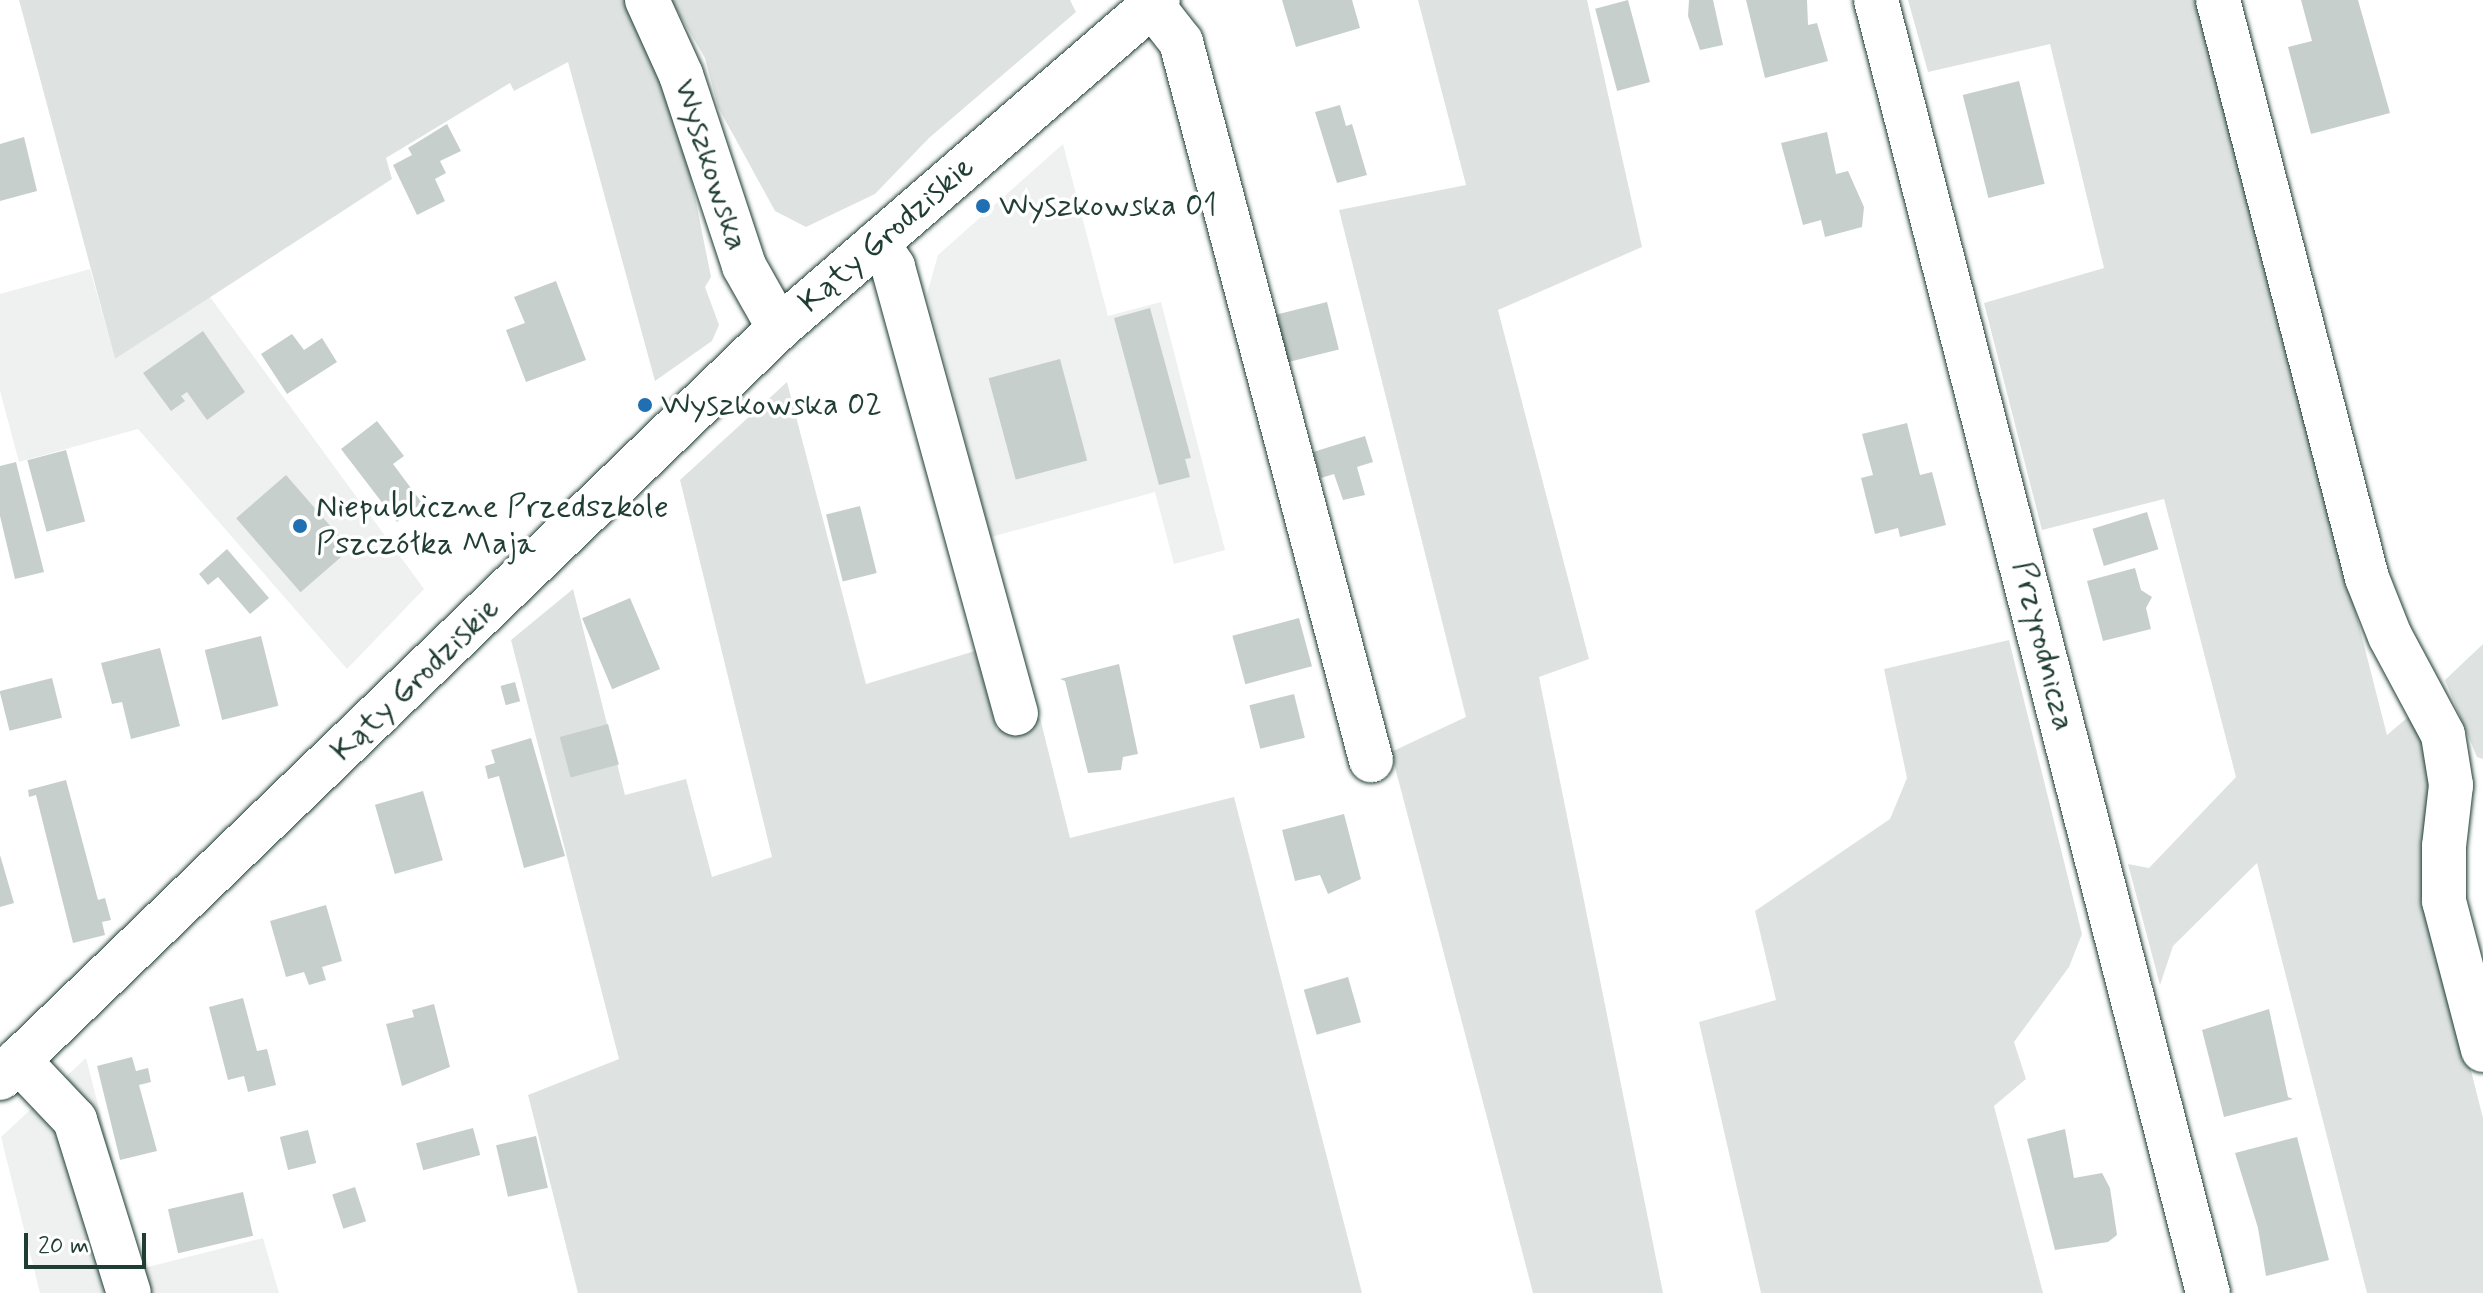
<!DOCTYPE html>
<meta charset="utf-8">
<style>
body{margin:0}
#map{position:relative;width:2483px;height:1293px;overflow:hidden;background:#fff;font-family:Mynerve,sans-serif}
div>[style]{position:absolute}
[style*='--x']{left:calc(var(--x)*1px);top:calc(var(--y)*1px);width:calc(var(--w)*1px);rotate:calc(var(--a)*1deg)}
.built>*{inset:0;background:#eef1f0}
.green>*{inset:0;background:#dee3e2}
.building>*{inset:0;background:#c7cfcc;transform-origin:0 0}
.roads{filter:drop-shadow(0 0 2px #1f3d34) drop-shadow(0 0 2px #1f3d34)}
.minor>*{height:44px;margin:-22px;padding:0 22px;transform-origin:22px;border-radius:22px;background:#fff}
.dots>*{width:22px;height:22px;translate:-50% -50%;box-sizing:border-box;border:4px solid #fff;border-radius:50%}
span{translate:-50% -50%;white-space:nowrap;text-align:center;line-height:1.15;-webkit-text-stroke:7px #fff;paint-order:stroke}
.street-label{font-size:32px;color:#1f3d34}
.poi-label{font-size:32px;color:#1f3d34}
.left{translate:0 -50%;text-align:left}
.scale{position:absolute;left:24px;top:1233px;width:122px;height:36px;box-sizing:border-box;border:4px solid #1f3d34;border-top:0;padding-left:10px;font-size:24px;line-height:28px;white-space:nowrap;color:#1f3d34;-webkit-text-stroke:6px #fff;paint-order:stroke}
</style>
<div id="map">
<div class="built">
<div style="clip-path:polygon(1063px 144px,1108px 316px,1161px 302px,1225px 550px,1174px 564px,1155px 492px,991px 537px,927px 294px,938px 255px)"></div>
<div style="clip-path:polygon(90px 269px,115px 359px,210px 297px,424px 589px,347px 669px,138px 429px,19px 462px,0 391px,0 294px)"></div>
<div style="clip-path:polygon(86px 1058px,140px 1269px,263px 1238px,279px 1293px,40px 1293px,1px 1137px)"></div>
</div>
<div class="green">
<div style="clip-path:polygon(19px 0,625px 0,680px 122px,711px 277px,705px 287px,719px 325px,712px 341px,655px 381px,568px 62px,514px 91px,510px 83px,386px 158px,392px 179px,115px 359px)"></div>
<div style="clip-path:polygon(671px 0,1070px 0,1076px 12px,929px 138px,875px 194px,806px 227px,775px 211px,718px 107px,705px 58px)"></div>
<div style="clip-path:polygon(1418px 0,1587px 0,1642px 247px,1498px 310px,1589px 659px,1539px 677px,1663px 1293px,1533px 1293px,1391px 752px,1466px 717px,1339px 210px,1466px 185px)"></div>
<div style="clip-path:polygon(1908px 0,2199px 0,2387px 735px,2414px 712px,2425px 740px,2432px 784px,2422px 877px,2483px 1118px,2483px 1293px,2367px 1293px,2257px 863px,2173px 946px,2160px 985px,2128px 864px,2149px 868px,2236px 777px,2164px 499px,2042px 530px,1984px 303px,2104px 268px,2050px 44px,1928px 72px)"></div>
<div style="clip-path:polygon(787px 382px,866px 684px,975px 651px,997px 730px,1040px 718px,1070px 838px,1234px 797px,1362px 1293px,578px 1293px,528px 1095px,619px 1059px,511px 640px,573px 589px,625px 795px,686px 779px,712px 877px,772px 857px,680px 480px)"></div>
<div style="clip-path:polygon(2009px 640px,2082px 934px,2069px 967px,2014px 1042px,2026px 1079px,1994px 1106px,2043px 1293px,1761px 1293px,1699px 1022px,1776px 1000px,1755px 911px,1890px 819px,1907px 778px,1884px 669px)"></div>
<div style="clip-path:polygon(2483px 644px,2483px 759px,2477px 757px,2445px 680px)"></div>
</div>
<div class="building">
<div style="clip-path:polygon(1282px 0,1352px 0,1360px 28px,1296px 47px)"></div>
<div style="left:1628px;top:0;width:85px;height:34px;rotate:75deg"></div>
<div style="clip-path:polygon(1689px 0,1713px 0,1723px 45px,1700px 50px,1688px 16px)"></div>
<div style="clip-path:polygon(1746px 0,1807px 0,1808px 25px,1817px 23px,1828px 61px,1765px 78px)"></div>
<div style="clip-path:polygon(2301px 0,2358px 0,2390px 113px,2311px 134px,2288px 47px,2312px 41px)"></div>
<div style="left:2019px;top:81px;width:106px;height:58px;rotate:76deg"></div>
<div style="clip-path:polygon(1340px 105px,1346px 126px,1352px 124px,1367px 175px,1337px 183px,1315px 112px)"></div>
<div style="clip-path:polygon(447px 124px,461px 151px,440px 161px,446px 173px,435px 179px,445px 201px,417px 215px,393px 165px,412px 155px,408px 148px)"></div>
<div style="clip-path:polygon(1827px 132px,1836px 174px,1848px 171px,1864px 207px,1862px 227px,1825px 237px,1821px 220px,1803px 225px,1781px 143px)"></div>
<div style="clip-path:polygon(24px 137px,37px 191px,0 201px,0 144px)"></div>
<div style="clip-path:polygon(556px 281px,586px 360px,526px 382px,506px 330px,525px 323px,514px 297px)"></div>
<div style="left:1327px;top:302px;width:49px;height:54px;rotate:76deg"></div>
<div style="clip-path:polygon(1150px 308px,1191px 458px,1185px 459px,1190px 477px,1159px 485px,1114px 318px)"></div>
<div style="clip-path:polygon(203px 331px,245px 392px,207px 420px,187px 392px,181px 396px,185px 401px,171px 411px,143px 373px)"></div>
<div style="clip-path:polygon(292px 334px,304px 350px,322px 338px,337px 362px,287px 394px,261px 354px)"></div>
<div style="left:1060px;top:359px;width:105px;height:74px;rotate:75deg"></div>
<div style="clip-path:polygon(377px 421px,404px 456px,393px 464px,422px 503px,397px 522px,341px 449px)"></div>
<div style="clip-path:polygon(1907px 423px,1920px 475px,1932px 472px,1946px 525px,1900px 537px,1898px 528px,1875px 534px,1861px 478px,1873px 475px,1862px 434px)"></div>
<div style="clip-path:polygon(1365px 436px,1373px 462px,1357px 467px,1365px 495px,1343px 500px,1334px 474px,1321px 478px,1313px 452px)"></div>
<div style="left:66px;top:450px;width:74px;height:40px;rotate:75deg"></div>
<div style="clip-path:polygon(16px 462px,44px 572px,15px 579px,0 516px,0 466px)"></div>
<div style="left:286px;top:475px;width:98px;height:66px;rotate:49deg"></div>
<div style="left:860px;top:506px;width:69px;height:35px;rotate:76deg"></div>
<div style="left:2147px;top:512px;width:39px;height:57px;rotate:73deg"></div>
<div style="clip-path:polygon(227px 549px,269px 598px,250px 614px,218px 577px,208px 585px,199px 574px)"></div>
<div style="clip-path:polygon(2135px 568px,2141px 590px,2152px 597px,2146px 608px,2151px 629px,2103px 641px,2087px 581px)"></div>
<div style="left:630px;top:598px;width:77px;height:52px;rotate:67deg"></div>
<div style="left:1299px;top:618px;width:50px;height:69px;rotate:75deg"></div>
<div style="left:261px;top:636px;width:72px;height:58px;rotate:76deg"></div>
<div style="clip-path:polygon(160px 648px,180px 726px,131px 739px,122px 702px,112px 704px,101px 663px)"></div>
<div style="clip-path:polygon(1119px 664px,1138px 754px,1123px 757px,1121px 770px,1088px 773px,1065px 681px,1060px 679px)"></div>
<div style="left:52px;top:678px;width:41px;height:54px;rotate:76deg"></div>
<div style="left:515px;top:682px;width:20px;height:15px;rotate:75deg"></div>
<div style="left:1294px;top:694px;width:45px;height:46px;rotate:76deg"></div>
<div style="left:608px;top:724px;width:42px;height:50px;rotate:75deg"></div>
<div style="clip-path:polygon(531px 738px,565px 856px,524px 868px,499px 776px,488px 779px,485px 766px,495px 763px,491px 750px)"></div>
<div style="clip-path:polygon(66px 780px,98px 900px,105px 898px,111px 920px,102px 922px,105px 935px,73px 943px,36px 795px,29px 797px,28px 790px)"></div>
<div style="left:423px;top:791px;width:72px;height:50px;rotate:74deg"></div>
<div style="clip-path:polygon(1344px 814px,1361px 879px,1328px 894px,1320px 875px,1295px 881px,1282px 830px)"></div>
<div style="clip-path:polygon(0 855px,14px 903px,0 907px)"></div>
<div style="clip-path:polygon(326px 905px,342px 961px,322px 967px,326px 980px,309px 985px,304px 972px,286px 977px,270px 921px)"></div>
<div style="left:1348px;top:977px;width:47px;height:46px;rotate:74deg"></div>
<div style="clip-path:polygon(243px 998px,257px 1051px,267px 1049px,276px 1085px,248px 1092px,244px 1076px,228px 1080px,209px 1007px)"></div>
<div style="clip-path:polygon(434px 1004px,450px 1067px,402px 1086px,386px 1024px,414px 1017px,412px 1010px)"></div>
<div style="clip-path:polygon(2269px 1009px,2288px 1097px,2293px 1099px,2224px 1117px,2202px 1030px)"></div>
<div style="clip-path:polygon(132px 1057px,136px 1071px,148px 1068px,151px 1082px,139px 1085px,157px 1151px,120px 1160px,97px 1066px)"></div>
<div style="left:473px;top:1128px;width:28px;height:59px;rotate:75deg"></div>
<div style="clip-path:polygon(2065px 1129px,2074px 1178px,2102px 1173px,2110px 1188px,2117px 1235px,2108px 1242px,2055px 1250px,2027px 1139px)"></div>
<div style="left:308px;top:1130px;width:34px;height:29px;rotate:76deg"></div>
<div style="left:536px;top:1136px;width:53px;height:41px;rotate:77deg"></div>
<div style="clip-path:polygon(2297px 1137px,2329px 1260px,2266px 1276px,2258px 1228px,2235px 1153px)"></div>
<div style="left:355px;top:1187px;width:36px;height:24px;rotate:72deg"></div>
<div style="left:243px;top:1192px;width:45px;height:77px;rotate:77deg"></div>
</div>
<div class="roads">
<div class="minor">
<div style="--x:647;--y:0;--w:82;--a:65.6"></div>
<div style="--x:681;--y:75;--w:201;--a:71.7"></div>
<div style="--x:744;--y:266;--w:71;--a:60.6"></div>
<div style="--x:1876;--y:0;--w:1335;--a:75.6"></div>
<div style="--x:2218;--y:0;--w:597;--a:75.54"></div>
<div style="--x:2367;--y:578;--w:62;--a:68.4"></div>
<div style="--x:2390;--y:636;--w:112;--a:61.8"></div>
<div style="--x:2443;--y:735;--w:51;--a:80.9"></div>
<div style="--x:2451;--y:785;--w:61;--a:96.5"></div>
<div style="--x:2444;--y:846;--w:55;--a:90"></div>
<div style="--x:2444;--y:901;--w:154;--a:75.3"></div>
<div style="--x:1152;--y:5;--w:47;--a:51.9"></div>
<div style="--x:1181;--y:42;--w:743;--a:75.18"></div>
<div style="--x:877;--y:243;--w:29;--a:56"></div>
<div style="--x:893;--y:267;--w:463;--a:74.6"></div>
<div style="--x:18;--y:1060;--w:83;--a:46.5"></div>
<div style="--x:75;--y:1120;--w:181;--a:72.7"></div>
<div style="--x:0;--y:1078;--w:1081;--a:-43.91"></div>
<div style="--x:779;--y:328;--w:501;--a:-40.87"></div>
</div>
</div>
<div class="dots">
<div style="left:983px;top:206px;background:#1f6fb2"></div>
<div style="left:645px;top:405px;background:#1f6fb2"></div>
<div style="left:300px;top:526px;background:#1f6fb2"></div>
</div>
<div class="street-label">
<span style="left:710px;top:165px;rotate:72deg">Wyszkowska</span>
<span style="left:887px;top:235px;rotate:-41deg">Kąty Grodziskie</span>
<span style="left:2043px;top:646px;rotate:76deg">Przyrodnicza</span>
<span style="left:416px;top:680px;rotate:-44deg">Kąty Grodziskie</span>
</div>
<div class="poi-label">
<span class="left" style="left:999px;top:206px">Wyszkowska 01</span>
<span class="left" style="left:661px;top:405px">Wyszkowska 02</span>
<span class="left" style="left:316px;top:526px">Niepubliczne Przedszkole<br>Pszczółka Maja</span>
</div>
<div class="scale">20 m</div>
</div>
